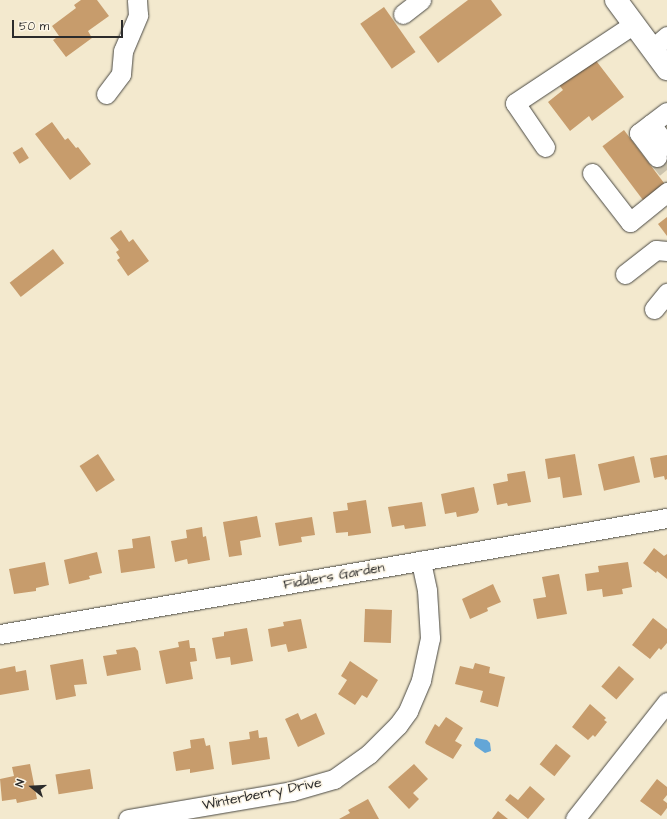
<!DOCTYPE html>
<style>
body{margin:0}
#map{position:relative;width:667px;height:819px;overflow:hidden;background:#f3e9ce;font-family:"Architects Daughter",sans-serif}
div>[style]{position:absolute}
[style*='--x']{left:calc(var(--x)*1px);top:calc(var(--y)*1px);width:calc(var(--w)*1px);rotate:calc(var(--a)*1deg)}
.water>*{inset:0;background:#63a6d7}
.building>*{inset:0;background:#c79c6c;transform-origin:0 0}
.minor-tunnel>*{height:19px;margin-top:-9.5px;transform-origin:0;background:repeating-linear-gradient(90deg,#cbc3ad 0 19px,transparent 0 29px)}
.roads{filter:drop-shadow(0 0 1px #494843) drop-shadow(0 0 1px #494843)}
.minor>*{height:19px;margin:-9.5px;padding:0 9.5px;transform-origin:9.5px;border-radius:9.5px;background:#fff}
.major>*{height:22px;margin:-11px;padding:0 11px;transform-origin:11px;border-radius:11px;background:#fff}
span{translate:-50% -50%;white-space:nowrap;text-align:center;line-height:1.15;-webkit-text-stroke:3px #fcf5e5;paint-order:stroke}
.street-label{font-size:14px;color:#2b2b2b}
.north{position:absolute;left:12px;top:767px;width:40px;height:40px;-webkit-text-stroke:3px #fcf5e5;paint-order:stroke;rotate:288deg;font-size:11px;font-weight:700;line-height:16px;text-align:center;color:#2b2b2b}
.north::after{content:'';display:block;margin:auto;width:14px;height:18px;background:#2b2b2b;clip-path:polygon(50% 0,100% 100%,50% 72%,0 100%)}
.scale{position:absolute;left:12px;top:20px;width:111px;height:18px;box-sizing:border-box;border:2px solid #2b2b2b;border-top:0;padding-left:5px;font-size:12px;line-height:14px;white-space:nowrap;color:#2b2b2b;-webkit-text-stroke:3px #fcf5e5;paint-order:stroke}
</style>
<div id="map">
<div class="water">
<div style="clip-path:polygon(476px 738px,487px 740px,490px 743px,491px 751px,485px 753px,475px 746px,474px 743px)"></div>
</div>
<div class="building">
<div style="clip-path:polygon(81px 0,97px 0,109px 16px,88px 31px,92px 38px,66px 57px,53px 40px,59px 36px,52px 26px,76px 8px,74px 5px)"></div>
<div style="clip-path:polygon(468px 0,491px 0,502px 15px,438px 63px,419px 37px)"></div>
<div style="left:384px;top:7px;width:55px;height:29px;rotate:55deg"></div>
<div style="clip-path:polygon(594px 58px,624px 97px,592px 121px,589px 116px,570px 131px,548px 102px,563px 90px,559px 85px)"></div>
<div style="clip-path:polygon(52px 122px,65px 140px,68px 138px,76px 148px,78px 147px,91px 164px,70px 180px,35px 134px)"></div>
<div style="left:624px;top:130px;width:72px;height:27px;rotate:53deg"></div>
<div style="left:22px;top:147px;width:13px;height:11px;rotate:58deg"></div>
<div style="clip-path:polygon(667px 217px,667px 236px,658px 224px)"></div>
<div style="clip-path:polygon(121px 230px,129px 242px,133px 239px,149px 261px,128px 276px,117px 260px,120px 258px,116px 252px,119px 250px,110px 238px)"></div>
<div style="left:53px;top:249px;width:18px;height:55px;rotate:52deg"></div>
<div style="left:98px;top:454px;width:31px;height:22px;rotate:57deg"></div>
<div style="clip-path:polygon(575px 454px,582px 495px,563px 498px,560px 477px,548px 479px,545px 459px)"></div>
<div style="clip-path:polygon(667px 455px,667px 479px,665px 480px,664px 476px,654px 478px,650px 458px)"></div>
<div style="left:634px;top:456px;width:27px;height:37px;rotate:77deg"></div>
<div style="clip-path:polygon(525px 471px,531px 502px,508px 506px,507px 503px,497px 505px,493px 484px,508px 481px,507px 474px)"></div>
<div style="clip-path:polygon(474px 487px,479px 510px,477px 513px,457px 517px,456px 512px,445px 514px,441px 494px)"></div>
<div style="clip-path:polygon(366px 500px,371px 533px,348px 536px,348px 532px,336px 533px,333px 512px,348px 510px,347px 503px)"></div>
<div style="clip-path:polygon(422px 502px,426px 526px,405px 529px,404px 525px,392px 527px,388px 507px)"></div>
<div style="clip-path:polygon(257px 516px,261px 537px,240px 541px,242px 555px,229px 557px,223px 522px)"></div>
<div style="clip-path:polygon(312px 517px,315px 535px,301px 537px,302px 542px,279px 546px,275px 523px)"></div>
<div style="clip-path:polygon(202px 527px,203px 537px,206px 536px,210px 560px,188px 564px,187px 559px,175px 562px,171px 541px,187px 538px,186px 530px)"></div>
<div style="clip-path:polygon(150px 536px,155px 568px,121px 573px,118px 550px,133px 548px,132px 539px)"></div>
<div style="clip-path:polygon(654px 548px,664px 556px,667px 554px,667px 579px,657px 571px,656px 573px,643px 563px)"></div>
<div style="clip-path:polygon(97px 552px,102px 573px,89px 576px,90px 579px,69px 584px,64px 560px)"></div>
<div style="clip-path:polygon(45px 562px,49px 585px,36px 588px,36px 591px,14px 594px,9px 569px)"></div>
<div style="clip-path:polygon(628px 562px,632px 587px,622px 589px,623px 594px,603px 597px,602px 589px,587px 591px,585px 574px,599px 572px,598px 566px)"></div>
<div style="clip-path:polygon(559px 574px,567px 614px,537px 619px,533px 599px,546px 597px,542px 577px)"></div>
<div style="clip-path:polygon(493px 584px,501px 602px,487px 608px,488px 611px,470px 619px,462px 599px)"></div>
<div style="left:365px;top:609px;width:27px;height:33px;rotate:2deg"></div>
<div style="clip-path:polygon(653px 618px,667px 629px,667px 643px,661px 650px,659px 648px,650px 659px,632px 645px)"></div>
<div style="clip-path:polygon(301px 619px,307px 648px,288px 652px,286px 644px,271px 647px,268px 629px,284px 626px,283px 622px)"></div>
<div style="clip-path:polygon(247px 628px,253px 661px,231px 665px,230px 657px,216px 659px,212px 638px,224px 636px,224px 632px)"></div>
<div style="clip-path:polygon(189px 640px,190px 648px,195px 648px,197px 661px,190px 662px,193px 679px,166px 684px,159px 651px,179px 647px,178px 642px)"></div>
<div style="clip-path:polygon(135px 647px,138px 651px,141px 670px,107px 676px,103px 656px,117px 654px,116px 650px)"></div>
<div style="clip-path:polygon(83px 659px,87px 684px,74px 685px,76px 696px,56px 700px,50px 665px)"></div>
<div style="clip-path:polygon(350px 661px,378px 680px,367px 698px,362px 695px,355px 705px,338px 694px,347px 680px,341px 676px)"></div>
<div style="clip-path:polygon(475px 663px,490px 667px,489px 673px,505px 677px,498px 707px,480px 702px,483px 691px,455px 684px,460px 666px,473px 669px)"></div>
<div style="clip-path:polygon(15px 666px,16px 672px,26px 670px,29px 690px,0 695px,0 669px)"></div>
<div style="left:619px;top:666px;width:20px;height:27px;rotate:41deg"></div>
<div style="clip-path:polygon(590px 704px,606px 718px,604px 720px,607px 722px,595px 737px,593px 735px,588px 740px,572px 727px)"></div>
<div style="clip-path:polygon(298px 713px,301px 720px,316px 713px,325px 734px,298px 747px,285px 719px)"></div>
<div style="clip-path:polygon(446px 717px,463px 728px,455px 741px,462px 745px,453px 759px,426px 744px,425px 742px,435px 724px,439px 727px)"></div>
<div style="clip-path:polygon(258px 730px,259px 738px,267px 737px,270px 759px,232px 765px,229px 742px,250px 739px,249px 732px)"></div>
<div style="clip-path:polygon(204px 738px,206px 746px,210px 745px,214px 769px,190px 773px,190px 769px,176px 771px,173px 752px,191px 748px,190px 740px)"></div>
<div style="left:556px;top:744px;width:19px;height:26px;rotate:39deg"></div>
<div style="clip-path:polygon(30px 764px,37px 799px,17px 803px,16px 799px,2px 801px,0 779px,14px 776px,12px 767px)"></div>
<div style="clip-path:polygon(414px 764px,428px 779px,413px 793px,419px 799px,409px 809px,388px 787px)"></div>
<div style="left:90px;top:769px;width:20px;height:35px;rotate:81deg"></div>
<div style="clip-path:polygon(657px 779px,667px 787px,667px 795px,663px 800px,667px 803px,667px 808px,661px 816px,640px 801px)"></div>
<div style="clip-path:polygon(530px 786px,545px 799px,528px 819px,505px 800px,510px 794px,518px 800px)"></div>
<div style="clip-path:polygon(368px 799px,379px 819px,339px 819px,350px 813px,348px 810px)"></div>
<div style="clip-path:polygon(498px 811px,508px 819px,492px 819px)"></div>
</div>
<div class="minor-tunnel">
<div style="--x:657;--y:157;--w:16;--a:50"></div>
</div>
<div class="roads">
<div class="minor">
<div style="--x:403;--y:14;--w:23;--a:-38"></div>
<div style="--x:652;--y:49;--w:20;--a:-41"></div>
<div style="--x:106;--y:94;--w:25;--a:-53"></div>
<div style="--x:121;--y:74;--w:23;--a:-85"></div>
<div style="--x:123;--y:51;--w:39;--a:-67"></div>
<div style="--x:138;--y:15;--w:15;--a:-94"></div>
<div style="--x:651;--y:124;--w:27;--a:54"></div>
<div style="--x:545;--y:147;--w:53;--a:-124.3"></div>
<div style="--x:515;--y:103;--w:143;--a:-33.6"></div>
<div style="--x:657;--y:157;--w:30;--a:-127"></div>
<div style="--x:639;--y:133;--w:35;--a:-37"></div>
<div style="--x:592;--y:173;--w:62;--a:52.2"></div>
<div style="--x:630;--y:222;--w:48;--a:-39"></div>
<div style="--x:625;--y:274;--w:39;--a:-38"></div>
<div style="--x:656;--y:250;--w:11;--a:5"></div>
<div style="--x:654;--y:309;--w:21;--a:-51"></div>
<div style="--x:0;--y:634;--w:677;--a:-9.87"></div>
<div style="--x:128;--y:819;--w:166;--a:-9.7"></div>
<div style="--x:292;--y:791;--w:44;--a:-15.9"></div>
<div style="--x:334;--y:779;--w:43;--a:-35.5"></div>
<div style="--x:369;--y:754;--w:41;--a:-45"></div>
<div style="--x:398;--y:725;--w:17;--a:-54"></div>
<div style="--x:408;--y:711;--w:34;--a:-67"></div>
<div style="--x:421;--y:680;--w:43;--a:-77.9"></div>
<div style="--x:430;--y:638;--w:48;--a:-93.6"></div>
<div style="--x:427;--y:590;--w:30;--a:-102"></div>
<div style="--x:575;--y:819;--w:149;--a:-51.8"></div>
</div>
<div class="major">
<div style="--x:616;--y:0;--w:86;--a:53.5"></div>
</div>
</div>
<div class="street-label">
<span style="left:334px;top:576px;rotate:-10deg">Fiddlers Garden</span>
<span style="left:262px;top:794px;rotate:-11deg">Winterberry Drive</span>
</div>
<div class="north">N</div>
<div class="scale">50 m</div>
</div>
